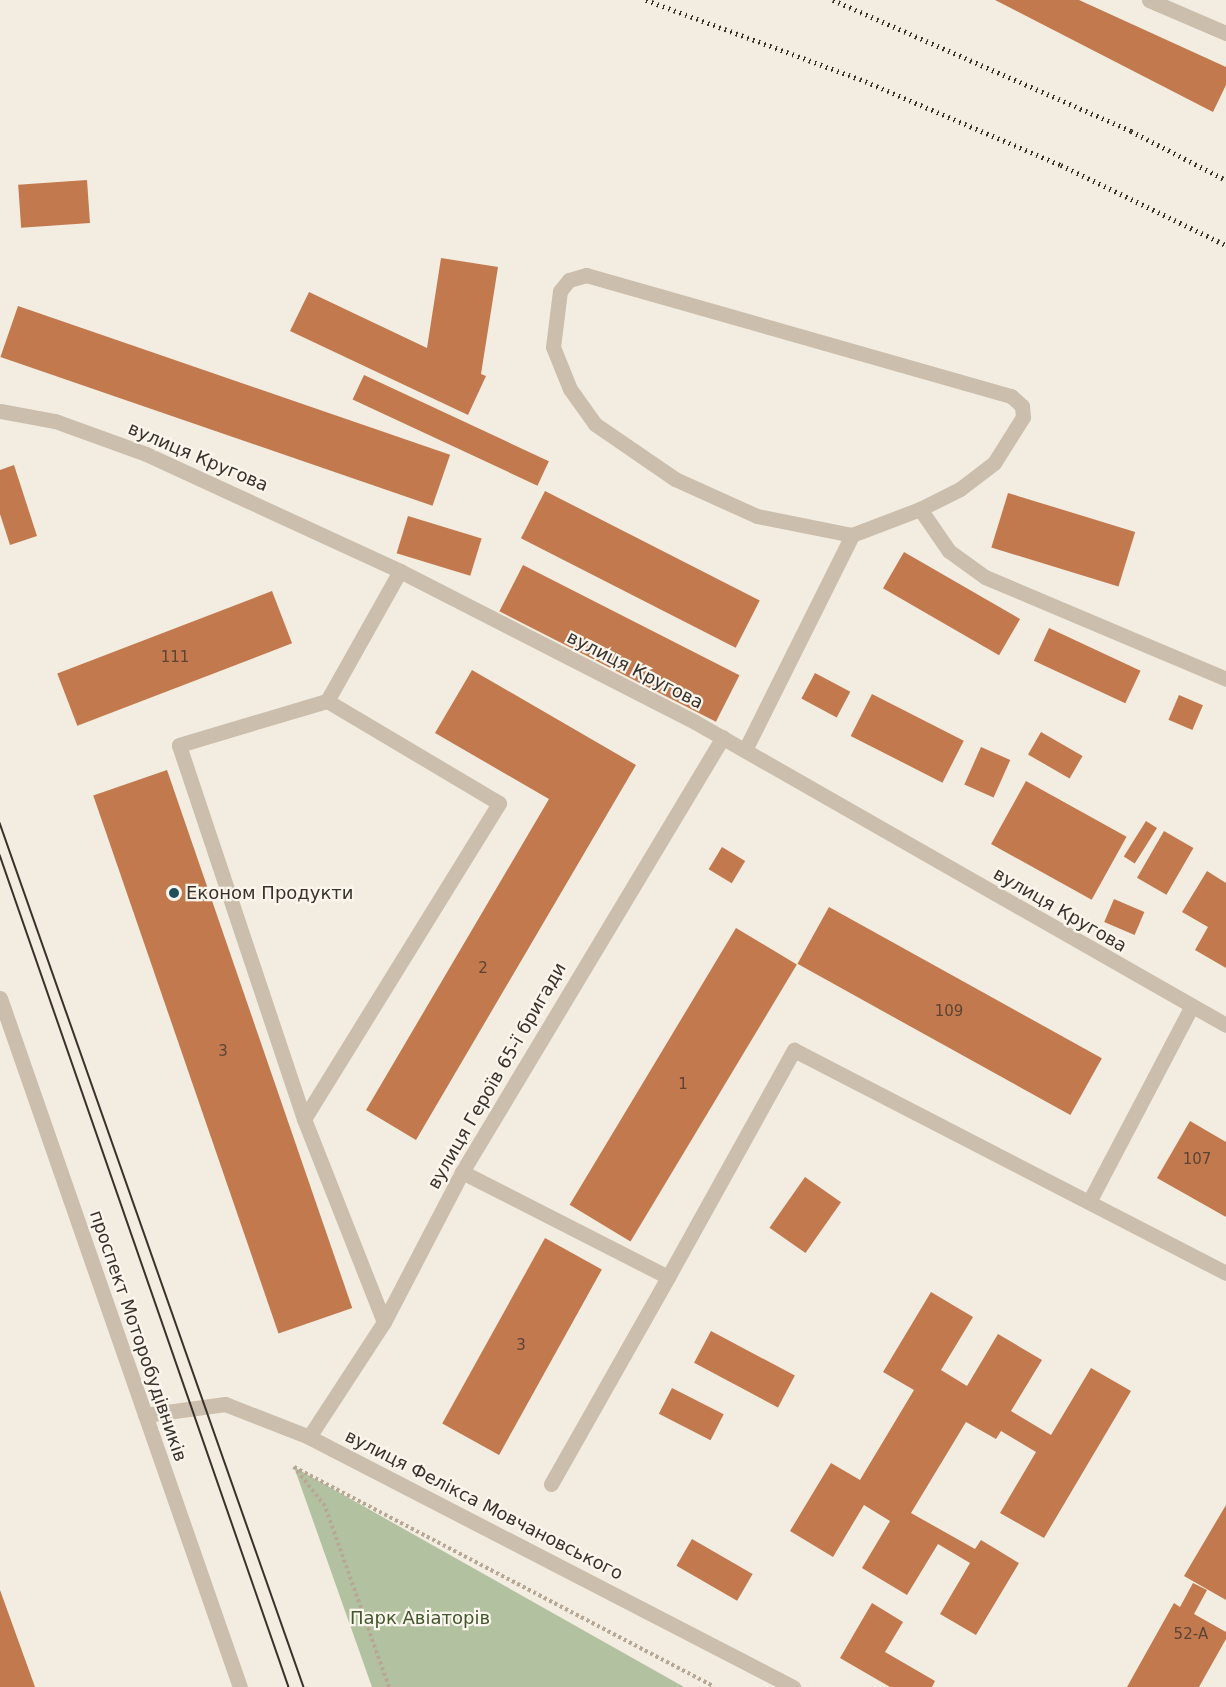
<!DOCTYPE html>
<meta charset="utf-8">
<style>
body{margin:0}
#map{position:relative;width:1226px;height:1687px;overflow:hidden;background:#f3ece0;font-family:"DejaVu Sans",sans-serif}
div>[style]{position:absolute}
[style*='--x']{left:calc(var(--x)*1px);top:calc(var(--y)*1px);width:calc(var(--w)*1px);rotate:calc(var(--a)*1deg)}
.green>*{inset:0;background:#b2c2a0}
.building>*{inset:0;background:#c3794e;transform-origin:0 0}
.path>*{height:4px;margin-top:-2px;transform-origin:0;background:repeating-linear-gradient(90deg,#b7a896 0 3px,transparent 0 6px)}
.minor>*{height:15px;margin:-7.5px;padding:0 7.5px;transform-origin:7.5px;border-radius:7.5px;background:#cbbeac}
.tram>*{height:1.5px;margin:-0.75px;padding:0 0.75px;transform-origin:0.75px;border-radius:0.75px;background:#39312b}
.rail>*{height:4.5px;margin-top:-2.25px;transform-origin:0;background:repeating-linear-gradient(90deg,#39312b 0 1.5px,transparent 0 6px)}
.dots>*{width:16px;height:16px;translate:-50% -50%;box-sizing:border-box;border:3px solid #faf6ed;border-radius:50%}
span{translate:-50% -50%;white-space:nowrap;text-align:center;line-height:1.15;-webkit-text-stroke:4.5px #faf6ed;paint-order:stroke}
.number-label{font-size:15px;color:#5c4334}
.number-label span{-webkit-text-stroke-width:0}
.street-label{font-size:18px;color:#39312b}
.poi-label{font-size:18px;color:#39312b}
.left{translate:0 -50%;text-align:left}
.park-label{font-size:18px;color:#43572f}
</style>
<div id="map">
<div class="green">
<div style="clip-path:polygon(294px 1467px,684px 1687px,372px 1687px)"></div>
</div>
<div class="building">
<div style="clip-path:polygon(995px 0,1079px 0,1226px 67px,1226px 85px,1213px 112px)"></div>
<div style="left:87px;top:180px;width:43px;height:69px;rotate:86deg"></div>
<div style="clip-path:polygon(441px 258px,498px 267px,481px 374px,486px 376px,468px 415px,290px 331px,309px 292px,427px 348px)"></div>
<div style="left:18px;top:306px;width:457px;height:54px;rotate:19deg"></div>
<div style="left:364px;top:375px;width:204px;height:27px;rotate:25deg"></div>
<div style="clip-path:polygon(14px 465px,37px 536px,10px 545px,0 514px,0 470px)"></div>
<div style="left:545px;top:491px;width:241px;height:53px;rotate:27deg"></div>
<div style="left:1008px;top:493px;width:133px;height:57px;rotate:17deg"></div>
<div style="left:408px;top:516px;width:77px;height:39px;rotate:17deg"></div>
<div style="left:904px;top:552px;width:134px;height:42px;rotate:30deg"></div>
<div style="left:523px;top:565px;width:243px;height:52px;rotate:27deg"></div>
<div style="left:272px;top:591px;width:56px;height:230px;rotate:69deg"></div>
<div style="left:1049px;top:628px;width:101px;height:36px;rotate:25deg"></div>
<div style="clip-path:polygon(472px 670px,636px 765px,416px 1140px,366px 1110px,549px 799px,435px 733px)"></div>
<div style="left:815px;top:673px;width:40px;height:29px;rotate:28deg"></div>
<div style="left:872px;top:694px;width:103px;height:47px;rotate:27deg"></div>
<div style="left:1179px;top:695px;width:26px;height:27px;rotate:23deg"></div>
<div style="left:1041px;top:732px;width:48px;height:26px;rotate:30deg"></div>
<div style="left:981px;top:747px;width:32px;height:41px;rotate:24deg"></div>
<div style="left:167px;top:770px;width:569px;height:78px;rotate:71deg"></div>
<div style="left:1026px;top:781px;width:115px;height:72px;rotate:29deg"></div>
<div style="left:1146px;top:821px;width:13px;height:42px;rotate:32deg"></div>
<div style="left:1164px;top:831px;width:34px;height:54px;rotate:30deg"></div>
<div style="left:722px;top:847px;width:27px;height:26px;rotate:31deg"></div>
<div style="clip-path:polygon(1207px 871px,1226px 883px,1226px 968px,1195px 950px,1208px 927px,1182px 912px)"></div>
<div style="left:1114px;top:899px;width:33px;height:25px;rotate:23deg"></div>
<div style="left:829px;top:907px;width:312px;height:65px;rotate:29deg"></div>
<div style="left:736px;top:928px;width:71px;height:323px;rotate:31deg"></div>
<div style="clip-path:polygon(1190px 1121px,1226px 1142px,1226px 1217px,1157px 1178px)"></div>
<div style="left:805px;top:1177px;width:44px;height:62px;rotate:35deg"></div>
<div style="left:545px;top:1238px;width:65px;height:212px;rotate:29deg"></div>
<div style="clip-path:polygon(931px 1292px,973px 1317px,941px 1370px,967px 1386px,998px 1334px,1042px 1360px,1011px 1411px,1051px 1435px,1091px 1368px,1131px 1391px,1044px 1538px,1000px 1513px,1036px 1452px,1001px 1431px,996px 1439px,966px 1422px,911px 1513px,975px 1549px,981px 1540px,1019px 1563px,976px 1635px,940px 1614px,970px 1563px,938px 1544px,907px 1595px,862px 1568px,890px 1521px,864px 1505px,833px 1557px,790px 1531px,831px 1463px,860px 1480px,914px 1390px,883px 1372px)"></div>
<div style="left:711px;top:1331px;width:95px;height:36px;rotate:28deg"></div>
<div style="left:672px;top:1388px;width:58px;height:29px;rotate:27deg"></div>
<div style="clip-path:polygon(1226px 1505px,1226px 1600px,1184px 1576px)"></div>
<div style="left:692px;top:1539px;width:70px;height:31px;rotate:30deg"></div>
<div style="clip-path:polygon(1193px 1583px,1207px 1590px,1194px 1614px,1226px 1632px,1226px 1639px,1199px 1687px,1127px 1687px,1174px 1603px,1180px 1607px)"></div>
<div style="clip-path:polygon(0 1590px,35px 1687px,0 1687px)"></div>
<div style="clip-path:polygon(872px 1603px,903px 1622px,885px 1652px,935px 1681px,932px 1687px,890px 1687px,840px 1658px)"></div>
</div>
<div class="path">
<div style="--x:389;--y:1687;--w:192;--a:-109.5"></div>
<div style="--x:325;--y:1506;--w:50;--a:-128.5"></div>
<div style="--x:294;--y:1467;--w:474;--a:27.6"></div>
</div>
<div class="minor">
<div style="--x:1149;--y:0;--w:84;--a:23.2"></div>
<div style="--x:0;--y:411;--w:56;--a:10.3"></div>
<div style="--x:55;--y:421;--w:97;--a:19.9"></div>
<div style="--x:146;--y:454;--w:280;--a:24.7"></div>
<div style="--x:400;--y:571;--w:331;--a:27.1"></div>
<div style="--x:695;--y:722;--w:611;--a:29.71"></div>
<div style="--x:920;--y:509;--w:51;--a:55.4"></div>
<div style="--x:949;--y:551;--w:44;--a:35.8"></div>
<div style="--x:985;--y:577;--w:262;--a:22.9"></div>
<div style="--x:745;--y:750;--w:240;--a:-63.5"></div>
<div style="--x:852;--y:535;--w:97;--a:-168.7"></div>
<div style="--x:757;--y:516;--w:90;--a:-155.7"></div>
<div style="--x:675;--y:479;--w:97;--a:-145.5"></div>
<div style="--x:595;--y:424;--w:43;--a:-125.5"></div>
<div style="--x:570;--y:389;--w:45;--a:-112"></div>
<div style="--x:553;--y:347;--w:56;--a:-82.9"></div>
<div style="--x:560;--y:291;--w:14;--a:-51"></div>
<div style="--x:569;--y:280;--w:18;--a:-16"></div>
<div style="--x:586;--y:275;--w:442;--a:15.9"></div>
<div style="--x:1011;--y:396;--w:15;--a:42"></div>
<div style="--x:1022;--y:406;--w:11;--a:85"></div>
<div style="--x:1023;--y:417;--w:54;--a:122.2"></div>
<div style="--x:994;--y:463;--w:43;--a:142.6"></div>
<div style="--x:960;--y:489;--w:45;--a:153.4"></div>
<div style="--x:920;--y:509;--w:73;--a:159.1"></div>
<div style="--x:0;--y:998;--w:730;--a:70.8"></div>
<div style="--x:304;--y:1119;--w:371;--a:-58.3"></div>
<div style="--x:499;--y:803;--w:200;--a:-149.3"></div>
<div style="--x:462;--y:1172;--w:231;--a:27"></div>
<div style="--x:668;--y:1277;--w:260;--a:-61"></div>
<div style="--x:794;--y:1050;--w:486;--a:27.3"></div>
<div style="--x:1090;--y:1200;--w:219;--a:-62.3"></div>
<div style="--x:384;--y:1322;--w:218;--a:-111.5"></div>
<div style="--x:304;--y:1119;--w:394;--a:-108.5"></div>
<div style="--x:179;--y:745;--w:154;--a:-16.6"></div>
<div style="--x:327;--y:701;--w:149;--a:-60.7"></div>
<div style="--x:145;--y:1415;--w:81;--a:-7.8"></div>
<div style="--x:225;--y:1404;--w:90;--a:21.4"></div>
<div style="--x:309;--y:1437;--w:545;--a:27.32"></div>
<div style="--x:309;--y:1437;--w:137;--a:-56.9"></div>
<div style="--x:384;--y:1322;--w:169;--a:-62.5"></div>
<div style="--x:462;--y:1172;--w:507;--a:-59.04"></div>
<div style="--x:551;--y:1484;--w:238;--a:-60.5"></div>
</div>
<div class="tram">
<div style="--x:0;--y:823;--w:916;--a:70.62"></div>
<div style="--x:0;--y:855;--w:881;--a:70.85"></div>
</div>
<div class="rail">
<div style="--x:646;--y:0;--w:228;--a:20.3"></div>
<div style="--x:860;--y:79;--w:219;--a:23.2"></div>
<div style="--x:1061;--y:165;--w:183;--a:25.9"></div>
<div style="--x:833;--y:0;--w:326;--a:23.7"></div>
<div style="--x:1131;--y:131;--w:107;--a:27.3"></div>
</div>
<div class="dots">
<div style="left:174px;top:893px;background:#214f5a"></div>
</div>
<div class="number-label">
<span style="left:175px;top:658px">111</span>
<span style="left:483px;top:969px">2</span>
<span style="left:949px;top:1012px">109</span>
<span style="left:223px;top:1052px">3</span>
<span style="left:683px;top:1085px">1</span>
<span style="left:1197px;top:1160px">107</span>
<span style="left:521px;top:1346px">3</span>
<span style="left:1191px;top:1635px">52-А</span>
</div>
<div class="street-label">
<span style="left:198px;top:457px;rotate:23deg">вулиця Кругова</span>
<span style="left:635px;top:670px;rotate:27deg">вулиця Кругова</span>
<span style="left:1060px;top:910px;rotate:30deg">вулиця Кругова</span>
<span style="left:497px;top:1076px;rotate:-60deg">вулиця Героїв 65-ї бригади</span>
<span style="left:138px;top:1336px;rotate:71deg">проспект Моторобудівників</span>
<span style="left:484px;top:1505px;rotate:27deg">вулиця Фелікса Мовчановського</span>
</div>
<div class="poi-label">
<span class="left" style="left:186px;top:893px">Економ Продукти</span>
</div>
<div class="park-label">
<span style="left:420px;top:1618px">Парк Авіаторів</span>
</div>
</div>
